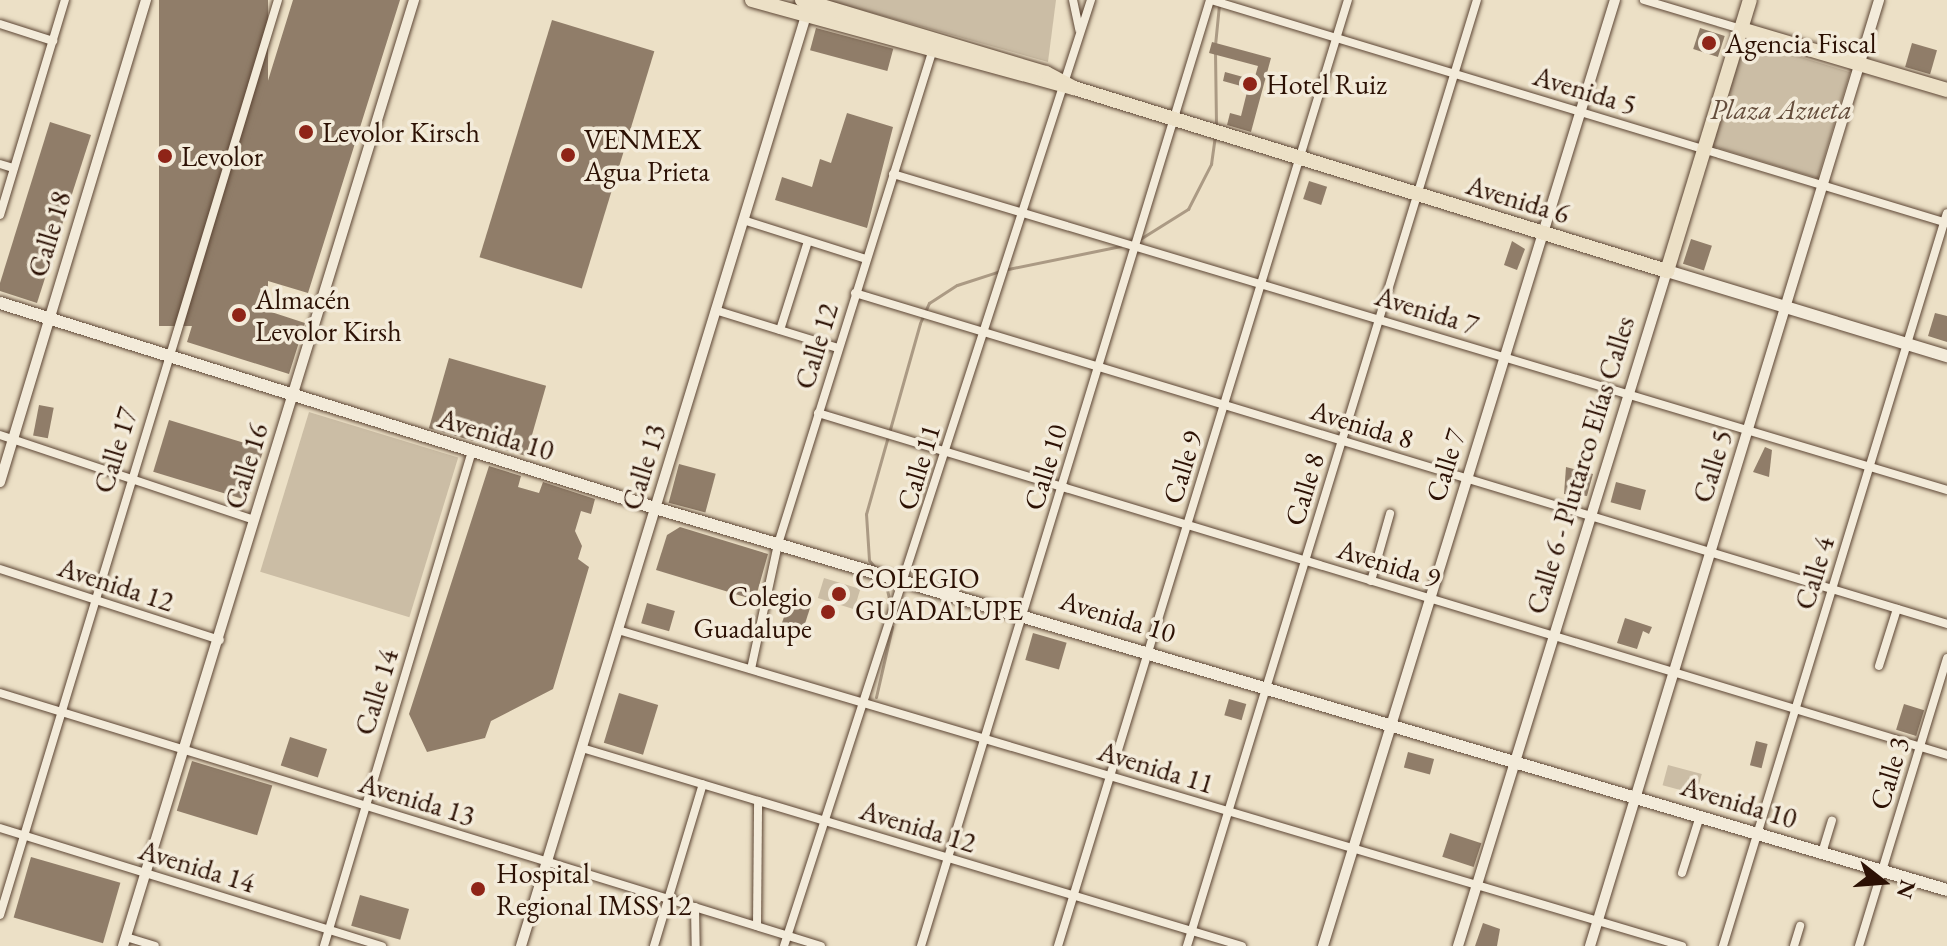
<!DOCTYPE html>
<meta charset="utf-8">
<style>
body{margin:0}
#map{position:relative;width:1947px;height:946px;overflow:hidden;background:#ece0c6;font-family:"EB Garamond",serif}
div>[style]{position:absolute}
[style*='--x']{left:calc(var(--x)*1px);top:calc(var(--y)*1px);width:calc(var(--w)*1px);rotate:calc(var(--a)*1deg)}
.green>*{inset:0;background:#cbbda5;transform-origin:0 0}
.stream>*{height:3px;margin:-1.5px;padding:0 1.5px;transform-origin:1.5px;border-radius:1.5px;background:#ab9a84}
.building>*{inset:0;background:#907d69;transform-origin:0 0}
.roads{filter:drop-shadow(0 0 2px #5c4534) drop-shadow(0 0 2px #5c4534)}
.minor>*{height:8px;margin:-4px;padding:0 4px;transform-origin:4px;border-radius:4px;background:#f3ebda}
.tertiary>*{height:10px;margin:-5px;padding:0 5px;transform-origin:5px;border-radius:5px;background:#f3ebda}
.secondary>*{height:12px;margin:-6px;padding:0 6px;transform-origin:6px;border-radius:6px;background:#f3ebda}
.primary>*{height:14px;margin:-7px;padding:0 7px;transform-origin:7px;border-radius:7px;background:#ece0c6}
.dots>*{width:22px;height:22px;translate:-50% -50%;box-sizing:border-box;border:4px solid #f3ebda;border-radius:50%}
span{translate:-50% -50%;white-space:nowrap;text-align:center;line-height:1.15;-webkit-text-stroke:7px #f3ebda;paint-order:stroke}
.poi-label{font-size:28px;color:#2c1104}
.left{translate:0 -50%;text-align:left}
.right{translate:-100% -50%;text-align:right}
.street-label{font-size:28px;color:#2c1104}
.park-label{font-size:28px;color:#644d3c;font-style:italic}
.north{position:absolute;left:1843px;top:842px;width:80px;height:80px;-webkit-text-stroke:6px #f3ebda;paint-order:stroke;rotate:107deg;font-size:22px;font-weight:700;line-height:32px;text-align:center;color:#2c1104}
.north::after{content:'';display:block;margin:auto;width:28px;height:36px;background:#2c1104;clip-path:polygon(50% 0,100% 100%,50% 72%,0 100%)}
</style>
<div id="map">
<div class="green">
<div style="clip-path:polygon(826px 0,1056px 0,1048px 62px)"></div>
<div style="left:1745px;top:40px;width:110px;height:111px;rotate:17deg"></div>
<div style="left:309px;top:412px;width:156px;height:167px;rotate:17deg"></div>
<div style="left:824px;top:578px;width:38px;height:21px;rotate:17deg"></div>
<div style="left:1668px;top:765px;width:35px;height:21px;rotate:15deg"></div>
</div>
<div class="stream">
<div style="--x:1215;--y:45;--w:40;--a:-84.3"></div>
<div style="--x:1215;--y:52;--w:73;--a:89.2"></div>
<div style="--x:1140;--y:239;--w:57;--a:-32"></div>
<div style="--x:1188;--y:209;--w:51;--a:-62.9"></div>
<div style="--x:1211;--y:164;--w:28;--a:-82"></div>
<div style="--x:1008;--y:269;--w:115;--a:-11.5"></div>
<div style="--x:876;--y:569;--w:11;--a:-128"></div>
<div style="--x:869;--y:560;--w:46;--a:-93.7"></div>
<div style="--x:866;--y:514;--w:198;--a:-74.2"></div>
<div style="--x:920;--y:323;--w:22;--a:-66"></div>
<div style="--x:929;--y:303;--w:33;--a:-33"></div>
<div style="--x:957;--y:285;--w:45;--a:-18"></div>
<div style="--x:885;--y:581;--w:27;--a:77"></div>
<div style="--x:876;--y:697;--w:72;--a:-77.1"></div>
</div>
<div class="building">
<div style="left:159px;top:0;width:109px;height:326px"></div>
<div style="clip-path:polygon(293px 0,400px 0,308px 293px,268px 281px,259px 308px,305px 323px,289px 374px,187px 342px)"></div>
<div style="left:552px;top:20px;width:107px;height:248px;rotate:17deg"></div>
<div style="left:816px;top:28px;width:80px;height:23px;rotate:15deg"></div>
<div style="left:1700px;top:28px;width:26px;height:22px;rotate:18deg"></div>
<div style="clip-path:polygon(1212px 42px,1271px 58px,1251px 132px,1227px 125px,1230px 113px,1241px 116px,1248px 88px,1223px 81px,1225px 72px,1254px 80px,1258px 66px,1209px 53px)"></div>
<div style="left:1912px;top:43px;width:26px;height:25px;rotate:16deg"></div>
<div style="clip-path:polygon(847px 113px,893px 127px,867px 228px,775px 200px,782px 177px,812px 187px,820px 159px,831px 163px)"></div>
<div style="clip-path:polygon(50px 122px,91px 135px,37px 303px,0 291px,0 283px)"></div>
<div style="left:1309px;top:181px;width:19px;height:19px;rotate:18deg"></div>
<div style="left:1691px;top:239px;width:22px;height:26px;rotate:18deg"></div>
<div style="clip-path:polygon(1512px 241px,1525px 249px,1517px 270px,1504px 265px)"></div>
<div style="clip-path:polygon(1935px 313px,1947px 316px,1947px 342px,1928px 336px)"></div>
<div style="left:449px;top:358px;width:101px;height:73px;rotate:16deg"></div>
<div style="left:39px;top:405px;width:15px;height:31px;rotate:11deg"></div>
<div style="left:169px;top:420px;width:99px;height:54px;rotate:17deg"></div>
<div style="clip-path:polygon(1765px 447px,1772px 450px,1769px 477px,1753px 472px)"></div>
<div style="left:679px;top:464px;width:38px;height:40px;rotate:15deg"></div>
<div style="clip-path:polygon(489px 466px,521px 476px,518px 487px,539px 493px,543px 482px,595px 499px,591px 514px,581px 511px,575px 531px,582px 546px,578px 559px,589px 567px,553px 689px,491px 721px,485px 738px,427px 752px,409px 714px)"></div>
<div style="clip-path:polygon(1566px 467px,1593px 474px,1587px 496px,1564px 494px)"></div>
<div style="left:1616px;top:482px;width:31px;height:21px;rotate:15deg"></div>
<div style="clip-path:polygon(680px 527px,768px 554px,755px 600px,656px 570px,667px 535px)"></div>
<div style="clip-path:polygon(790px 600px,811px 605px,801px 636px,778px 634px)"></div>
<div style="left:647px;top:603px;width:29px;height:21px;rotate:16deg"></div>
<div style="clip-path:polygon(1625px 618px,1652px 627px,1649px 634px,1643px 631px,1637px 649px,1617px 643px)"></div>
<div style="left:1033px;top:633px;width:35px;height:28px;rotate:16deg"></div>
<div style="left:619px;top:693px;width:41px;height:52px;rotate:17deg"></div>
<div style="left:1229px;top:699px;width:18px;height:17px;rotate:16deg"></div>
<div style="left:1904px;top:704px;width:21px;height:27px;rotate:17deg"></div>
<div style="left:290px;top:737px;width:39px;height:30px;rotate:18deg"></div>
<div style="left:1756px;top:741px;width:12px;height:25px;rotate:14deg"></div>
<div style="left:1408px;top:752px;width:27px;height:16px;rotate:15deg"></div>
<div style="left:192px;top:761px;width:84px;height:52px;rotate:17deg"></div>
<div style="left:1450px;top:833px;width:33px;height:25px;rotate:18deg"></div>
<div style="left:31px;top:857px;width:93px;height:63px;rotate:16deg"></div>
<div style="left:360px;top:895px;width:51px;height:32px;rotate:16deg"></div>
<div style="clip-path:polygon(1483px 923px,1500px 929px,1497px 946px,1475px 946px)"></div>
</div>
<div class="roads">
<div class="minor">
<div style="--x:1073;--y:0;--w:30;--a:78"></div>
<div style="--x:1211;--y:0;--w:769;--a:16.86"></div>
<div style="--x:1644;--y:0;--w:101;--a:16.6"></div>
<div style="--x:0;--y:24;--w:56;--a:17.8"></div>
<div style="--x:0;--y:164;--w:14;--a:17"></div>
<div style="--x:893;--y:174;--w:1100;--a:16.69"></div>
<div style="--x:0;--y:215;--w:225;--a:-73.2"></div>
<div style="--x:743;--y:220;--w:129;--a:17.6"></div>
<div style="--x:855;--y:293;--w:1141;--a:16.86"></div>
<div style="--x:715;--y:310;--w:129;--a:17.2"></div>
<div style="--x:780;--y:330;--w:93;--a:-72.5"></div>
<div style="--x:818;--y:413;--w:1180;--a:16.85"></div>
<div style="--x:0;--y:435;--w:268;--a:18.5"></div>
<div style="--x:0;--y:569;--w:231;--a:17.9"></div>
<div style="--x:1371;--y:581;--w:70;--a:-74.2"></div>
<div style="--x:618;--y:630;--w:1110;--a:16.54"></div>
<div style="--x:1879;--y:666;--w:60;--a:-72.5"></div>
<div style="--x:751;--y:669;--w:128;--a:-77.8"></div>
<div style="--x:778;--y:544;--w:519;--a:-72.61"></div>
<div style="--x:0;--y:693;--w:859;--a:17.13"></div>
<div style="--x:582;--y:748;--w:689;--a:16.7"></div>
<div style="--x:0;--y:828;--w:400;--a:17.2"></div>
<div style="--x:1822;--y:853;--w:34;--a:-73"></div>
<div style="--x:1682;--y:873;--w:60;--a:-72.5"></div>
<div style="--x:695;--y:907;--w:39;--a:89"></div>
<div style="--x:0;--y:915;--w:956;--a:-73.1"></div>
<div style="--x:757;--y:926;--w:125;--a:-89.5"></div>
<div style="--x:126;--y:937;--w:30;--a:17"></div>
<div style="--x:324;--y:946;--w:517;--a:-73.35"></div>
<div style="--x:654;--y:946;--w:169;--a:-73.2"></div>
<div style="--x:784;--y:946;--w:995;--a:-72.02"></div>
<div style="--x:921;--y:946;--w:989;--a:-73.01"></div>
<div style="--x:1058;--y:946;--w:989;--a:-72.96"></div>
<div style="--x:1187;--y:946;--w:989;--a:-72.96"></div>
<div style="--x:1723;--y:946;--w:766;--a:-73.01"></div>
<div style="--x:1794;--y:946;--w:21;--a:-73"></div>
<div style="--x:1859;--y:946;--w:301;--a:-73"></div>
</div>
<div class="tertiary">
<div style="--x:0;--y:482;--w:504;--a:-73.15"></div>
<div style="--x:123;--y:946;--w:990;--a:-72.9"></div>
<div style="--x:521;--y:946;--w:977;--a:-72.97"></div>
<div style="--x:1323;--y:946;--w:990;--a:-72.85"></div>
<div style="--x:1458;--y:946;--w:707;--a:-72.8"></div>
<div style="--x:1590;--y:946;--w:989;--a:-73.01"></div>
</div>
<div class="secondary">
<div style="--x:1667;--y:271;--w:293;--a:16.9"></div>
<div style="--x:0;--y:303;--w:686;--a:17.38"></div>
<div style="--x:655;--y:508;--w:1347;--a:16.47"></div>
</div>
<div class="primary">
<div style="--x:752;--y:0;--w:334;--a:15.3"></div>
<div style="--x:1074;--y:88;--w:621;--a:17.15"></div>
<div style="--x:1667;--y:271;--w:283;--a:-73"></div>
<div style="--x:802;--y:0;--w:255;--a:16.7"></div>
<div style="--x:1046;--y:73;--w:32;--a:28"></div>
<div style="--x:1741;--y:29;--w:215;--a:16.5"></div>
</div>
</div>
<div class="dots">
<div style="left:1709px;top:43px;background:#8f2418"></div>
<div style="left:1250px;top:84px;background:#8f2418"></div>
<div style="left:306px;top:132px;background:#8f2418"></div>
<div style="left:568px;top:155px;background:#8f2418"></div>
<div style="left:165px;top:156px;background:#8f2418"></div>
<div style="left:239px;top:315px;background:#8f2418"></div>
<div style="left:839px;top:594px;background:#8f2418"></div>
<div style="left:828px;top:612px;background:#8f2418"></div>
<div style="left:478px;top:889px;background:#8f2418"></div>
</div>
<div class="poi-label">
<span class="left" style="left:1725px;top:43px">Agencia Fiscal</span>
<span class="left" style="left:1266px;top:84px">Hotel Ruiz</span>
<span class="left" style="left:322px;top:132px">Levolor Kirsch</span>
<span class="left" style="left:584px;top:155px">VENMEX<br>Agua Prieta</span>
<span class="left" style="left:181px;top:156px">Levolor</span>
<span class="left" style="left:255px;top:315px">Almacén<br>Levolor Kirsh</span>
<span class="left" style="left:855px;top:594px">COLEGIO<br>GUADALUPE</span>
<span class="right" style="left:812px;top:612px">Colegio<br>Guadalupe</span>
<span class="left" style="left:496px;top:889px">Hospital<br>Regional IMSS 12</span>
</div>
<div class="street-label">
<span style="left:1585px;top:90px;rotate:17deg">Avenida 5</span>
<span style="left:1518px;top:199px;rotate:17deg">Avenida 6</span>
<span style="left:49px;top:234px;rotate:-73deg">Calle 18</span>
<span style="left:1427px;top:310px;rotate:17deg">Avenida 7</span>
<span style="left:816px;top:346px;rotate:-73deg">Calle 12</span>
<span style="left:1362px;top:424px;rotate:17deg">Avenida 8</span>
<span style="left:496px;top:434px;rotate:17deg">Avenida 10</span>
<span style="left:115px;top:450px;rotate:-73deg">Calle 17</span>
<span style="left:1445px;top:465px;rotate:-73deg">Calle 7</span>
<span style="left:1580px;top:465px;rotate:-73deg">Calle 6 - Plutarco Elías Calles</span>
<span style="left:246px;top:466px;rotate:-73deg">Calle 16</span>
<span style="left:1712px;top:466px;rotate:-73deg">Calle 5</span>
<span style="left:643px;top:467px;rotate:-73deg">Calle 13</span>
<span style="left:918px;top:467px;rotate:-73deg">Calle 11</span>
<span style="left:1045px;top:467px;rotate:-73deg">Calle 10</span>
<span style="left:1182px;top:467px;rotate:-73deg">Calle 9</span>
<span style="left:1304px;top:489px;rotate:-73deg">Calle 8</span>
<span style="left:1389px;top:563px;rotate:17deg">Avenida 9</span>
<span style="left:1814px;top:573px;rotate:-73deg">Calle 4</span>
<span style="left:116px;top:584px;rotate:18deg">Avenida 12</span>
<span style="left:1118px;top:616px;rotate:17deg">Avenida 10</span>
<span style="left:376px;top:692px;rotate:-73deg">Calle 14</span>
<span style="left:1156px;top:767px;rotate:17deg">Avenida 11</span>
<span style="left:1889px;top:773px;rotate:-73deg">Calle 3</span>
<span style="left:417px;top:799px;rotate:17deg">Avenida 13</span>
<span style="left:1739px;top:802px;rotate:17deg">Avenida 10</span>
<span style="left:918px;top:826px;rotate:17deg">Avenida 12</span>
<span style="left:197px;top:866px;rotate:17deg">Avenida 14</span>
</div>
<div class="park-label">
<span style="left:1781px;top:109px">Plaza Azueta</span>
</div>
<div class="north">N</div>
</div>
